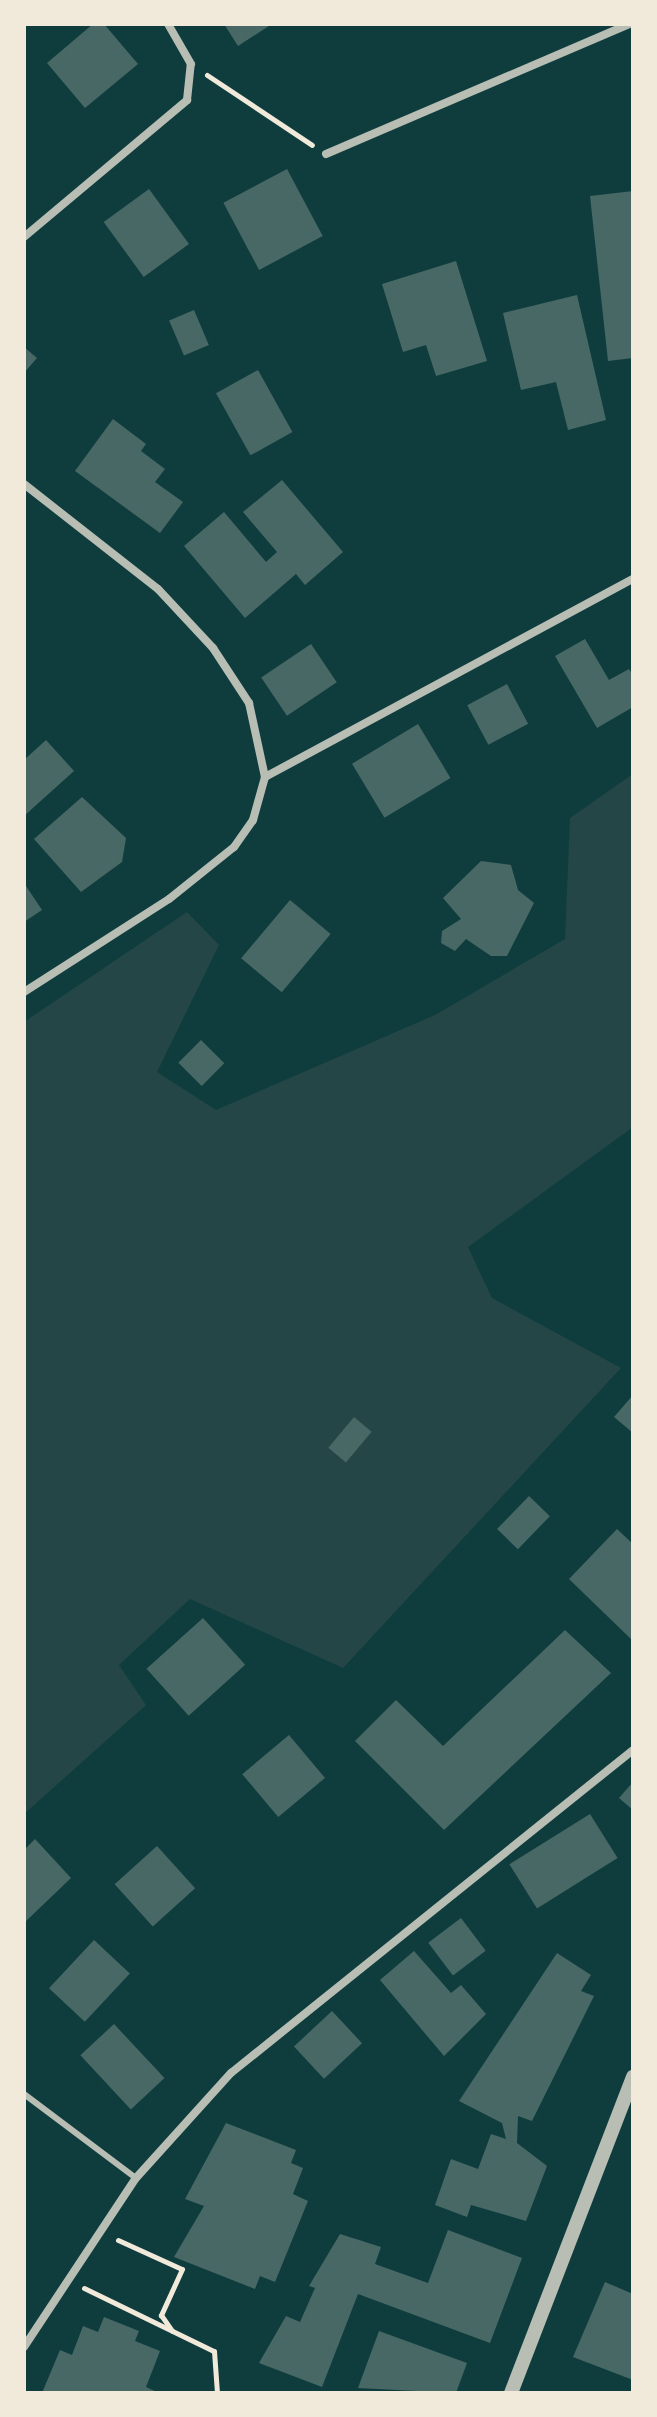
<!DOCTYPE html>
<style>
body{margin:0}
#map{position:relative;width:657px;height:2417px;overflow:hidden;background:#0f3d3e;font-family:Raleway,sans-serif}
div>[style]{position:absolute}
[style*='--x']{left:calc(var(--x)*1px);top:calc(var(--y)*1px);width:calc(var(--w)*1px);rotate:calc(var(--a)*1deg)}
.green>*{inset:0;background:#244646}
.building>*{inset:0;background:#486865;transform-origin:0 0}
.path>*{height:5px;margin:-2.5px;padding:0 2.5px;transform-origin:2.5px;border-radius:2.5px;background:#f1e9da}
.service>*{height:6px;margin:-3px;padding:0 3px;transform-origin:3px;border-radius:3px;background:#b8beb3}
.minor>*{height:8px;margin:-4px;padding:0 4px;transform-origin:4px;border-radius:4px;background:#b8beb3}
.tertiary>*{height:14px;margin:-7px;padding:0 7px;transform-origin:7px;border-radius:7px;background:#b8beb3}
span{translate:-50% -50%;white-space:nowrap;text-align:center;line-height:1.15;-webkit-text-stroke:8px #f1e9da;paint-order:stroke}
.frame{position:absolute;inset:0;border:26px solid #f1e9da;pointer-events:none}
</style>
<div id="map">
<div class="green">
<div style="clip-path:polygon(633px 774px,633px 1127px,468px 1247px,492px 1298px,621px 1368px,343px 1668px,190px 1599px,119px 1665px,146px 1705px,24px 1814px,24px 1022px,187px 912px,219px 945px,157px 1072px,216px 1110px,435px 1015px,565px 939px,570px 818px)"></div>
</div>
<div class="building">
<div style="clip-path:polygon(93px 24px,104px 24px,138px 64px,85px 108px,47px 63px)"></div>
<div style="clip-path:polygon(224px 24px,272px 24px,238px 46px)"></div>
<div style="left:287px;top:169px;width:76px;height:72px;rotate:62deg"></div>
<div style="left:149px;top:189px;width:68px;height:56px;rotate:54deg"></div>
<div style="clip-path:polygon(633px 191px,633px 358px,608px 361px,590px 196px)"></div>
<div style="clip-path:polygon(456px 261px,487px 361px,436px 376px,426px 345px,403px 352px,382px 284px)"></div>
<div style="clip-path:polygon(577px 295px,606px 420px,568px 430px,556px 382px,521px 390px,503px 313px)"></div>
<div style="left:194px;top:310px;width:38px;height:27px;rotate:67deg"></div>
<div style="clip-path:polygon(24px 347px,37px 358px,24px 373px)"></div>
<div style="left:258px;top:370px;width:71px;height:48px;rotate:61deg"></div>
<div style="clip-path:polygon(113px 419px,146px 444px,141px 451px,165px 469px,155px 482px,183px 502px,160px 533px,75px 471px)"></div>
<div style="clip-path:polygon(282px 480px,343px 552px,305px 585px,296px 574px,245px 618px,184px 546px,224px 512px,266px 562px,277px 552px,243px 512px)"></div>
<div style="clip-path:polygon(585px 639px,609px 680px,629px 669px,633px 675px,633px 707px,597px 728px,555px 656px)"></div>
<div style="left:311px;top:644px;width:46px;height:60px;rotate:56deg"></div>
<div style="left:507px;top:684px;width:45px;height:45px;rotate:62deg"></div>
<div style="left:418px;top:724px;width:63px;height:77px;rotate:59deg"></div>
<div style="clip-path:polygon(46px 740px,74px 771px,24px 816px,24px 760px)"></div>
<div style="clip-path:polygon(82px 797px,126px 838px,122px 862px,81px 892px,34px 839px)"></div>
<div style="clip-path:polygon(481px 861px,511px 865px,518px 890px,534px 903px,507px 956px,491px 956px,466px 939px,455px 951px,441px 943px,442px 931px,461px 919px,443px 898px)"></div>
<div style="clip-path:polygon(24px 883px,42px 910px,24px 922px)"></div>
<div style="left:290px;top:900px;width:53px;height:76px;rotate:40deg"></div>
<div style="left:201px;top:1040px;width:33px;height:32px;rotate:45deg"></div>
<div style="clip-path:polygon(633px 1395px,633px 1433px,614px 1417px)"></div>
<div style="left:354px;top:1417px;width:23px;height:40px;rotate:40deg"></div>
<div style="left:529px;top:1496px;width:29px;height:46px;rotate:44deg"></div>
<div style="clip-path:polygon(617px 1529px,633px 1544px,633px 1641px,569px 1579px)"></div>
<div style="left:203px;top:1618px;width:63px;height:76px;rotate:48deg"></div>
<div style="clip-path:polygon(565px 1630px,611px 1673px,444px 1830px,355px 1741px,396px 1700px,443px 1746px)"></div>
<div style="left:289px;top:1735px;width:56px;height:61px;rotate:50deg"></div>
<div style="clip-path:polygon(633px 1782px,633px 1810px,619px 1798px)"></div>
<div style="left:590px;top:1814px;width:52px;height:95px;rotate:58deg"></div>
<div style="clip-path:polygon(35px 1839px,71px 1878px,24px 1923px,24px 1850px)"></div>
<div style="left:157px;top:1846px;width:57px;height:57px;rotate:48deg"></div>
<div style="left:461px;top:1918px;width:41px;height:41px;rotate:53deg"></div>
<div style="left:94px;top:1940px;width:49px;height:66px;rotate:43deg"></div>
<div style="clip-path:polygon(414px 1951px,451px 1993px,461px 1985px,486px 2014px,444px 2056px,380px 1980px)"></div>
<div style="clip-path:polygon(557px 1953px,591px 1975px,581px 1991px,594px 1996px,532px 2121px,518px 2116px,517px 2143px,547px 2166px,526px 2221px,471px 2205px,467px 2217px,435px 2205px,451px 2159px,478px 2169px,491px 2134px,506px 2139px,502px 2123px,459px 2101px)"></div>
<div style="left:332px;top:2011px;width:44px;height:52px;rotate:47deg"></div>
<div style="left:114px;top:2024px;width:74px;height:46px;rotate:47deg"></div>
<div style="clip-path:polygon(226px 2123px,296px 2150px,291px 2163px,303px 2168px,293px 2194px,308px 2201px,275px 2282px,260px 2276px,255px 2289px,174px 2257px,204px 2206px,185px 2199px)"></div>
<div style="clip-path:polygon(448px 2230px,522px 2258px,490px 2343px,358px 2294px,322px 2387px,259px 2363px,286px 2316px,300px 2322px,315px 2288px,309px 2286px,340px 2234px,381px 2247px,375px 2264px,428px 2283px)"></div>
<div style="clip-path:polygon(605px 2282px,633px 2294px,633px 2380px,573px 2357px)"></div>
<div style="clip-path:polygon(104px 2317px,139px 2331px,135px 2341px,160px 2351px,146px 2387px,159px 2393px,42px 2393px,60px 2350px,72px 2355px,83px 2326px,98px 2332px)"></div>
<div style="clip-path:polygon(379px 2331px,467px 2363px,456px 2393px,358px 2388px)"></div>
</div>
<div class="path">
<div style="--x:207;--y:75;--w:126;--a:33.7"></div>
<div style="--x:118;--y:2240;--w:70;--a:24.4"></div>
<div style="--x:182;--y:2269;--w:51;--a:114.5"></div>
<div style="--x:161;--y:2315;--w:19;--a:55"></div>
<div style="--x:84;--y:2288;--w:144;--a:25.9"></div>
<div style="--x:214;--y:2351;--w:42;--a:85.9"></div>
</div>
<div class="service">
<div style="--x:24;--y:2094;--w:140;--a:36.9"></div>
</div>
<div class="minor">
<div style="--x:326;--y:154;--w:330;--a:-23.2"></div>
<div style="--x:24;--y:237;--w:213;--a:-40"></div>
<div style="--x:187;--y:100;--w:36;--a:-84"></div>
<div style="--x:191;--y:64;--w:46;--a:-119.9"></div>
<div style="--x:24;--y:484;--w:170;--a:38.1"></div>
<div style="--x:158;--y:589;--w:81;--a:47"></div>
<div style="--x:213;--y:648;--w:66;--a:56.8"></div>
<div style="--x:249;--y:703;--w:76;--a:77.8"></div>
<div style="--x:265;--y:777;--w:45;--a:105.6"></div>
<div style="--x:253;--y:820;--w:33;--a:125"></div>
<div style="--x:234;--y:847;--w:83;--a:141.3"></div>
<div style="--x:169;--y:899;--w:172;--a:147.3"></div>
<div style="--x:265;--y:777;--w:418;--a:-28.3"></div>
<div style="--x:24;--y:2347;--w:203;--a:-56.5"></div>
<div style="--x:136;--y:2178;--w:142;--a:-47.9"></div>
<div style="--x:231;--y:2073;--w:516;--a:-38.78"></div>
</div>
<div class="tertiary">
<div style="--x:511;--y:2393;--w:339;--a:-68.9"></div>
</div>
<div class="frame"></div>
</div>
